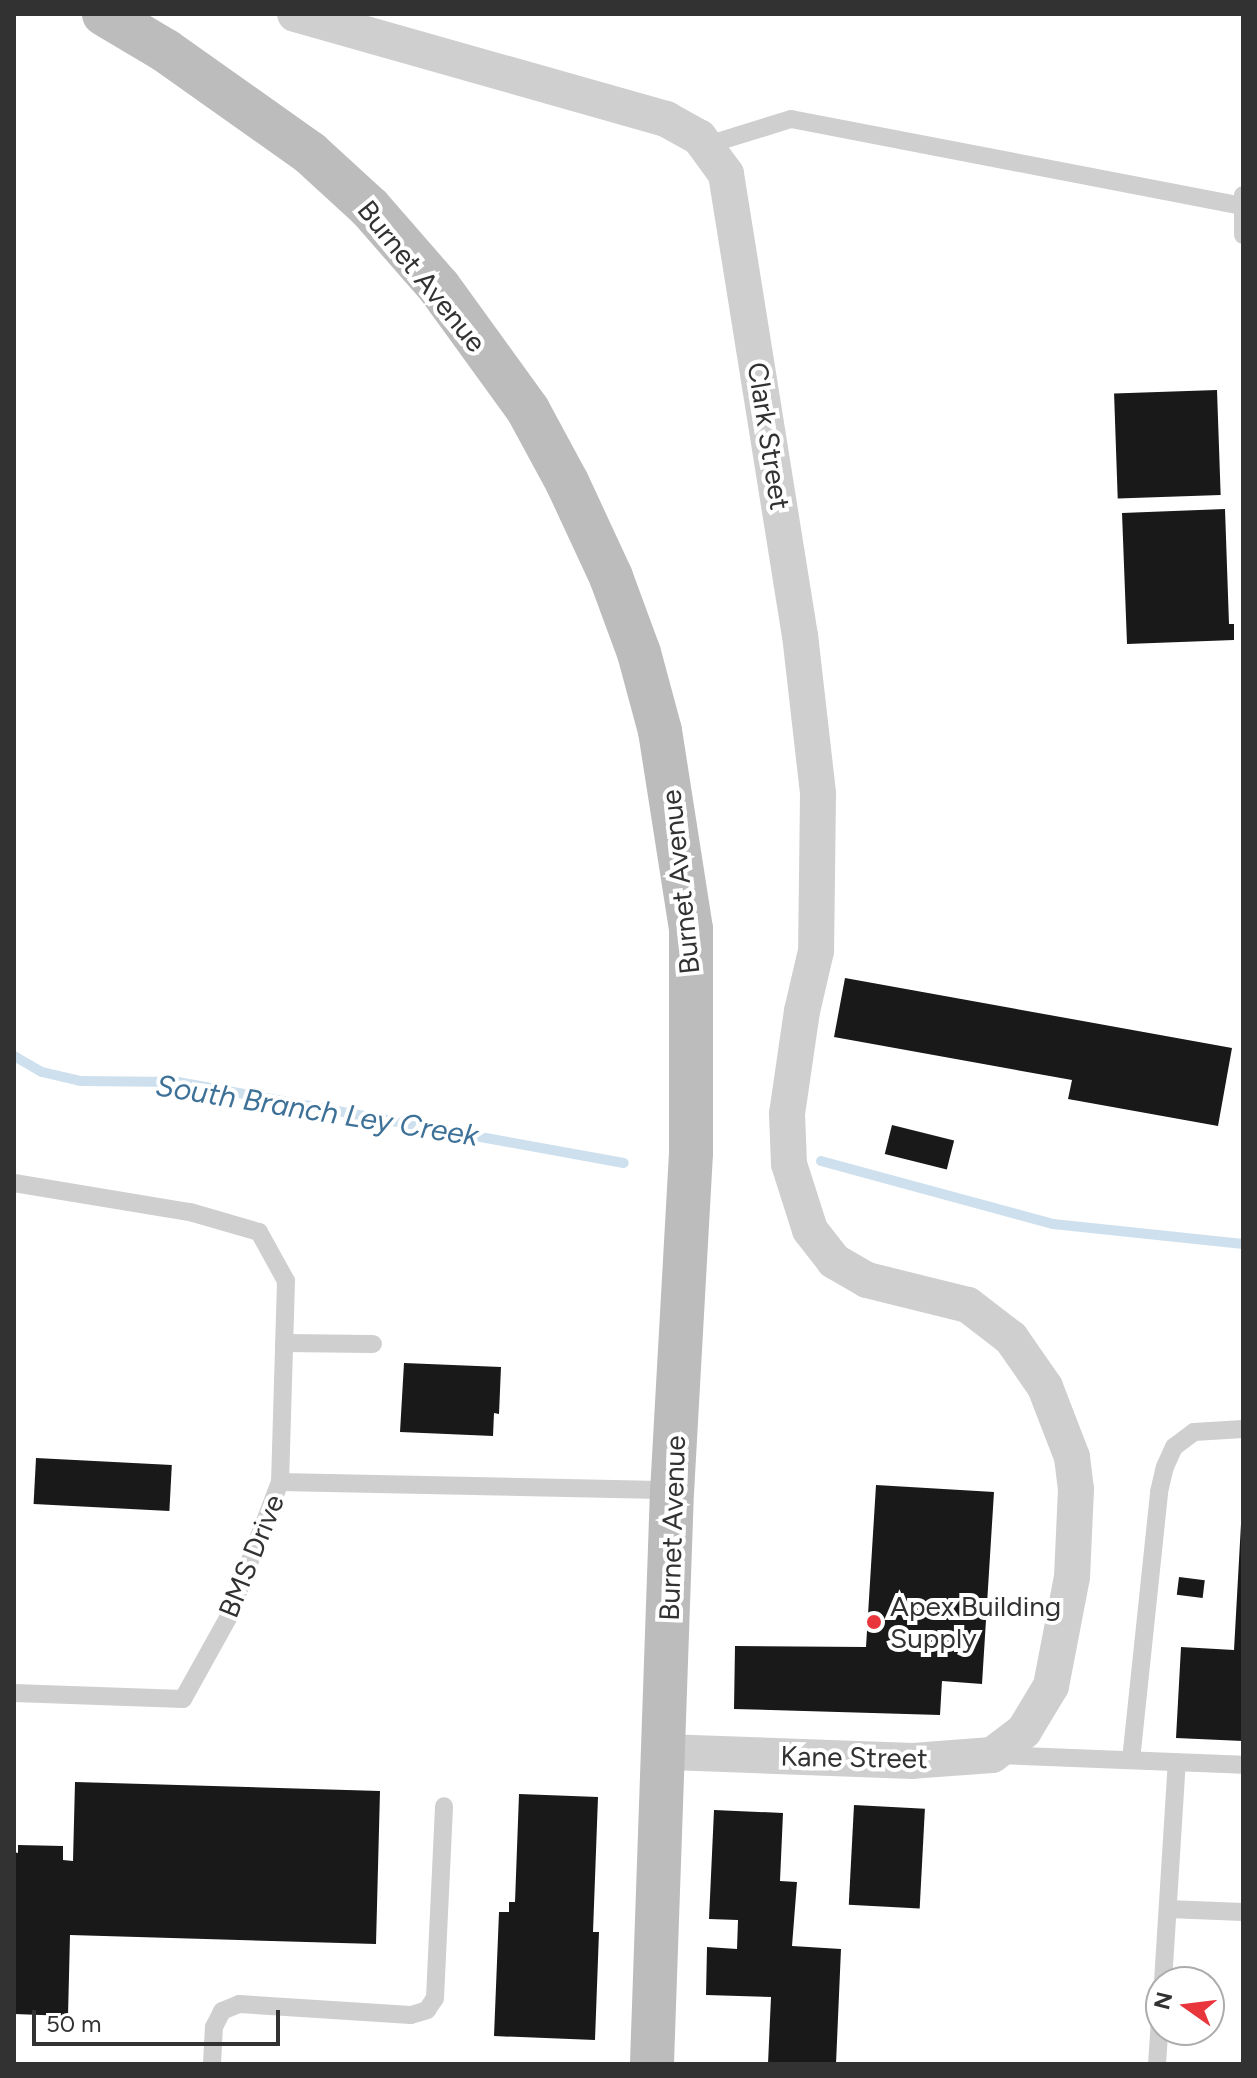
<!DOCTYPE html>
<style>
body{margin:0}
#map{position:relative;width:1257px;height:2078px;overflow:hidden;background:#fff;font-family:Figtree,sans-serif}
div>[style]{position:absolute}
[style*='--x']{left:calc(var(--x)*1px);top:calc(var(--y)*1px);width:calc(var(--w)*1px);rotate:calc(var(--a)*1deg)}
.stream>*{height:10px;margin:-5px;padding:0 5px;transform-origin:5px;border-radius:5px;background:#cee0ee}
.building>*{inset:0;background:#191919;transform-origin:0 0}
.lane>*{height:18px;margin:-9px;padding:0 9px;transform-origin:9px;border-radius:9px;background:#cfcfcf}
.street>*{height:36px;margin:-18px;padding:0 18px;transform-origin:18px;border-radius:18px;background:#cfcfcf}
.secondary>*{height:44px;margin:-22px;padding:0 22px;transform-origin:22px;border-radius:22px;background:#bcbcbc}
.dots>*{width:22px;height:22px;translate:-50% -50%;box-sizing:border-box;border:4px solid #fff;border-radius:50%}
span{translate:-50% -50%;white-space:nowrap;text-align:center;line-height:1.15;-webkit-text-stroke:8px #fff;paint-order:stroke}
.street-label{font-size:28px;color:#323232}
.poi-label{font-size:28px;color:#323232}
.left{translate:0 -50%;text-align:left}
.water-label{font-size:30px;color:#3e7197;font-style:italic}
.frame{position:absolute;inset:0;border:16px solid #323232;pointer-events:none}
.north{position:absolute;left:1145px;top:1966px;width:80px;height:80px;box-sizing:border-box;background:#fff;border:2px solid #adadad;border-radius:50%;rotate:284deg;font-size:22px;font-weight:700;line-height:32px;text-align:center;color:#323232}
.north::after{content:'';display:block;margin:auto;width:28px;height:36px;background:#e8363c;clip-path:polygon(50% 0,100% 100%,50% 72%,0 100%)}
.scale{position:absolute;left:32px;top:2010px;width:248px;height:36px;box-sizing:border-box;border:4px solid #323232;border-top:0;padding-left:10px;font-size:24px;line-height:28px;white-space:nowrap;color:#323232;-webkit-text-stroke:6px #fff;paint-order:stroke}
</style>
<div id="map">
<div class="stream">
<div style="--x:14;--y:1056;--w:32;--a:30"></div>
<div style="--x:42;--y:1072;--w:39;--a:13"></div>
<div style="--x:80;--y:1081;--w:98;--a:0.6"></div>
<div style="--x:178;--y:1082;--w:453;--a:10.3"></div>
<div style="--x:821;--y:1161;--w:240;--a:15.2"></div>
<div style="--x:1053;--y:1224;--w:191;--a:6"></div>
</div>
<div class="building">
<div style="left:1217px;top:390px;width:105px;height:103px;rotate:88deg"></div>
<div style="clip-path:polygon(1225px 509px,1229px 624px,1234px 624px,1234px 640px,1127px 644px,1122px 513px)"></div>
<div style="clip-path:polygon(845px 978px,1232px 1048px,1218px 1126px,1068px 1099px,1072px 1080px,834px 1037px)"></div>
<div style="left:892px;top:1125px;width:64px;height:30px;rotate:14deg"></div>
<div style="clip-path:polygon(404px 1363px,501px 1367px,499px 1414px,494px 1413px,493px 1436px,400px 1432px)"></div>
<div style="left:36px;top:1458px;width:136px;height:46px;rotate:3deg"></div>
<div style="clip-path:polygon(876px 1485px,994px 1492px,982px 1684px,942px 1681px,940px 1715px,734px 1709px,735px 1646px,866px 1647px)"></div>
<div style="clip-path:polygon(1241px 1524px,1243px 1741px,1176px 1738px,1181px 1647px,1234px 1650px)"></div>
<div style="left:1179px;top:1577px;width:26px;height:18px;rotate:7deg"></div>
<div style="clip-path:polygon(75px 1782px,380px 1791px,376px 1944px,70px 1935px,68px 2016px,14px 2014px,14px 1852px,18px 1853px,18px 1845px,63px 1846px,63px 1860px,73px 1861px)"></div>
<div style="clip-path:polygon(519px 1794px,598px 1797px,593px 1932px,599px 1932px,595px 2040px,494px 2036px,499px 1912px,509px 1912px,509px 1902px,515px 1902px)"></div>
<div style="left:854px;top:1805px;width:71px;height:100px;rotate:3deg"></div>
<div style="clip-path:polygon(714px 1810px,783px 1813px,780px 1881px,797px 1882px,792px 1946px,841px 1949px,836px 2064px,768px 2064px,771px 1997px,706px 1995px,707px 1947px,737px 1949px,738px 1920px,709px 1919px)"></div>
</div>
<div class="lane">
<div style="--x:707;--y:145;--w:88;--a:-17.2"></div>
<div style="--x:791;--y:119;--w:459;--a:10.9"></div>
<div style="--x:1243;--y:195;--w:40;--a:90"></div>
<div style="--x:14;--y:1183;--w:178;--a:9.4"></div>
<div style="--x:190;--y:1212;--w:72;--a:16.2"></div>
<div style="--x:259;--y:1232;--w:56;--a:61.1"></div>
<div style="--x:286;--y:1281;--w:201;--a:91.7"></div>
<div style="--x:284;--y:1343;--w:89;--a:0.6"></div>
<div style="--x:14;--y:1693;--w:169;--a:2"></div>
<div style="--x:183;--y:1699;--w:93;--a:-60.9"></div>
<div style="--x:228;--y:1618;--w:146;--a:-69.1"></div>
<div style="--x:280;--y:1482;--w:392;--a:1.2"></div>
<div style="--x:999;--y:1755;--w:244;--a:2.3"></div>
<div style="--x:1131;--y:1760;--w:269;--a:-84"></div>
<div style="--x:1159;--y:1492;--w:26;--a:-77"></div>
<div style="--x:1165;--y:1467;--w:22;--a:-66"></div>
<div style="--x:1174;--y:1447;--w:25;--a:-37"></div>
<div style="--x:1194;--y:1432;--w:49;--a:-3.5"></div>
<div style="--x:1168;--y:1909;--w:75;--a:2.3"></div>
<div style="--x:1163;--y:1982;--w:220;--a:-86.4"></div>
<div style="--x:212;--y:2064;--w:37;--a:-87"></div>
<div style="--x:214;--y:2027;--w:18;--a:-63"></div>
<div style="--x:222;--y:2011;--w:18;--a:-22"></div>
<div style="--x:239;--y:2004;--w:172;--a:3.7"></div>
<div style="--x:411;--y:2015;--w:17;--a:-17"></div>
<div style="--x:427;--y:2010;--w:14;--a:-56"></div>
<div style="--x:435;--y:1998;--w:192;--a:-87.3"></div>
<div style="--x:1157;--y:2064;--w:58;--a:-86.1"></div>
</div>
<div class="street">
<div style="--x:295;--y:14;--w:386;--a:15.8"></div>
<div style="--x:666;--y:119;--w:38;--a:29"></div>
<div style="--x:699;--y:137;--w:46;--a:53.9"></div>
<div style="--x:726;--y:174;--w:467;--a:80.9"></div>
<div style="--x:800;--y:635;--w:160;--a:83.5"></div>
<div style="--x:818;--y:794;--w:157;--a:90.7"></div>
<div style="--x:816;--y:951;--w:62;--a:103.1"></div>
<div style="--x:802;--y:1011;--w:104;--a:98.3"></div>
<div style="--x:787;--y:1114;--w:50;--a:87.7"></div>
<div style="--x:789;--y:1164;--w:69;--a:72.3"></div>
<div style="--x:810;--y:1230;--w:39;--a:52"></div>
<div style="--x:834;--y:1261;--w:38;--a:30"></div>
<div style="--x:867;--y:1280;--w:104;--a:13.9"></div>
<div style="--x:968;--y:1305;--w:54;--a:37.5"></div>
<div style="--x:1011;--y:1338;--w:60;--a:55.2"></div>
<div style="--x:1045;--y:1387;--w:75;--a:68.9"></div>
<div style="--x:1072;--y:1457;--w:32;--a:83"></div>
<div style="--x:1076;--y:1489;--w:88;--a:92.6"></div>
<div style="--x:1072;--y:1577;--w:111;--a:100.9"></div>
<div style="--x:1051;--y:1686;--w:52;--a:121"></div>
<div style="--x:1024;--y:1731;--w:40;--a:143"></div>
<div style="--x:992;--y:1755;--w:79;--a:175.7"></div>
<div style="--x:913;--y:1761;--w:249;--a:-177.9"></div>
</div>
<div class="secondary">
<div style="--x:104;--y:14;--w:72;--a:30.8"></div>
<div style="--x:166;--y:51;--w:176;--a:35.3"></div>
<div style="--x:310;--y:153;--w:81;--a:42.5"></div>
<div style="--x:370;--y:208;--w:105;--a:48.9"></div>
<div style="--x:439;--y:287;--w:152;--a:54.1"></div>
<div style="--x:528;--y:410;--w:82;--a:61.6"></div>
<div style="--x:567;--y:482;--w:105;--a:65.1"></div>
<div style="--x:611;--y:577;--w:81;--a:69.8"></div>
<div style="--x:639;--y:653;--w:81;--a:74.9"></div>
<div style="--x:660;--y:731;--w:200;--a:81.1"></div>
<div style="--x:691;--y:929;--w:224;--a:90"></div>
<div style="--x:691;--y:1153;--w:338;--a:93.2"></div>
<div style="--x:672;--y:1490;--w:574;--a:92"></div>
</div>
<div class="dots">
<div style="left:874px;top:1622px;background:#e8363c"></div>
</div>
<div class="street-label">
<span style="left:422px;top:276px;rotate:51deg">Burnet Avenue</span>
<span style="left:769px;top:436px;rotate:81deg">Clark Street</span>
<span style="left:680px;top:882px;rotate:-96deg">Burnet Avenue</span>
<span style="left:672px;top:1528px;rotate:-88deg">Burnet Avenue</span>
<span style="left:251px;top:1556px;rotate:-68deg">BMS Drive</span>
<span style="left:854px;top:1757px;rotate:1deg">Kane Street</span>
</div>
<div class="poi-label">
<span class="left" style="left:890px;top:1622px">Apex Building<br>Supply</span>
</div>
<div class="water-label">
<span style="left:317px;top:1111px;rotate:9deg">South Branch Ley Creek</span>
</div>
<div class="frame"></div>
<div class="north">N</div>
<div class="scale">50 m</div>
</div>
